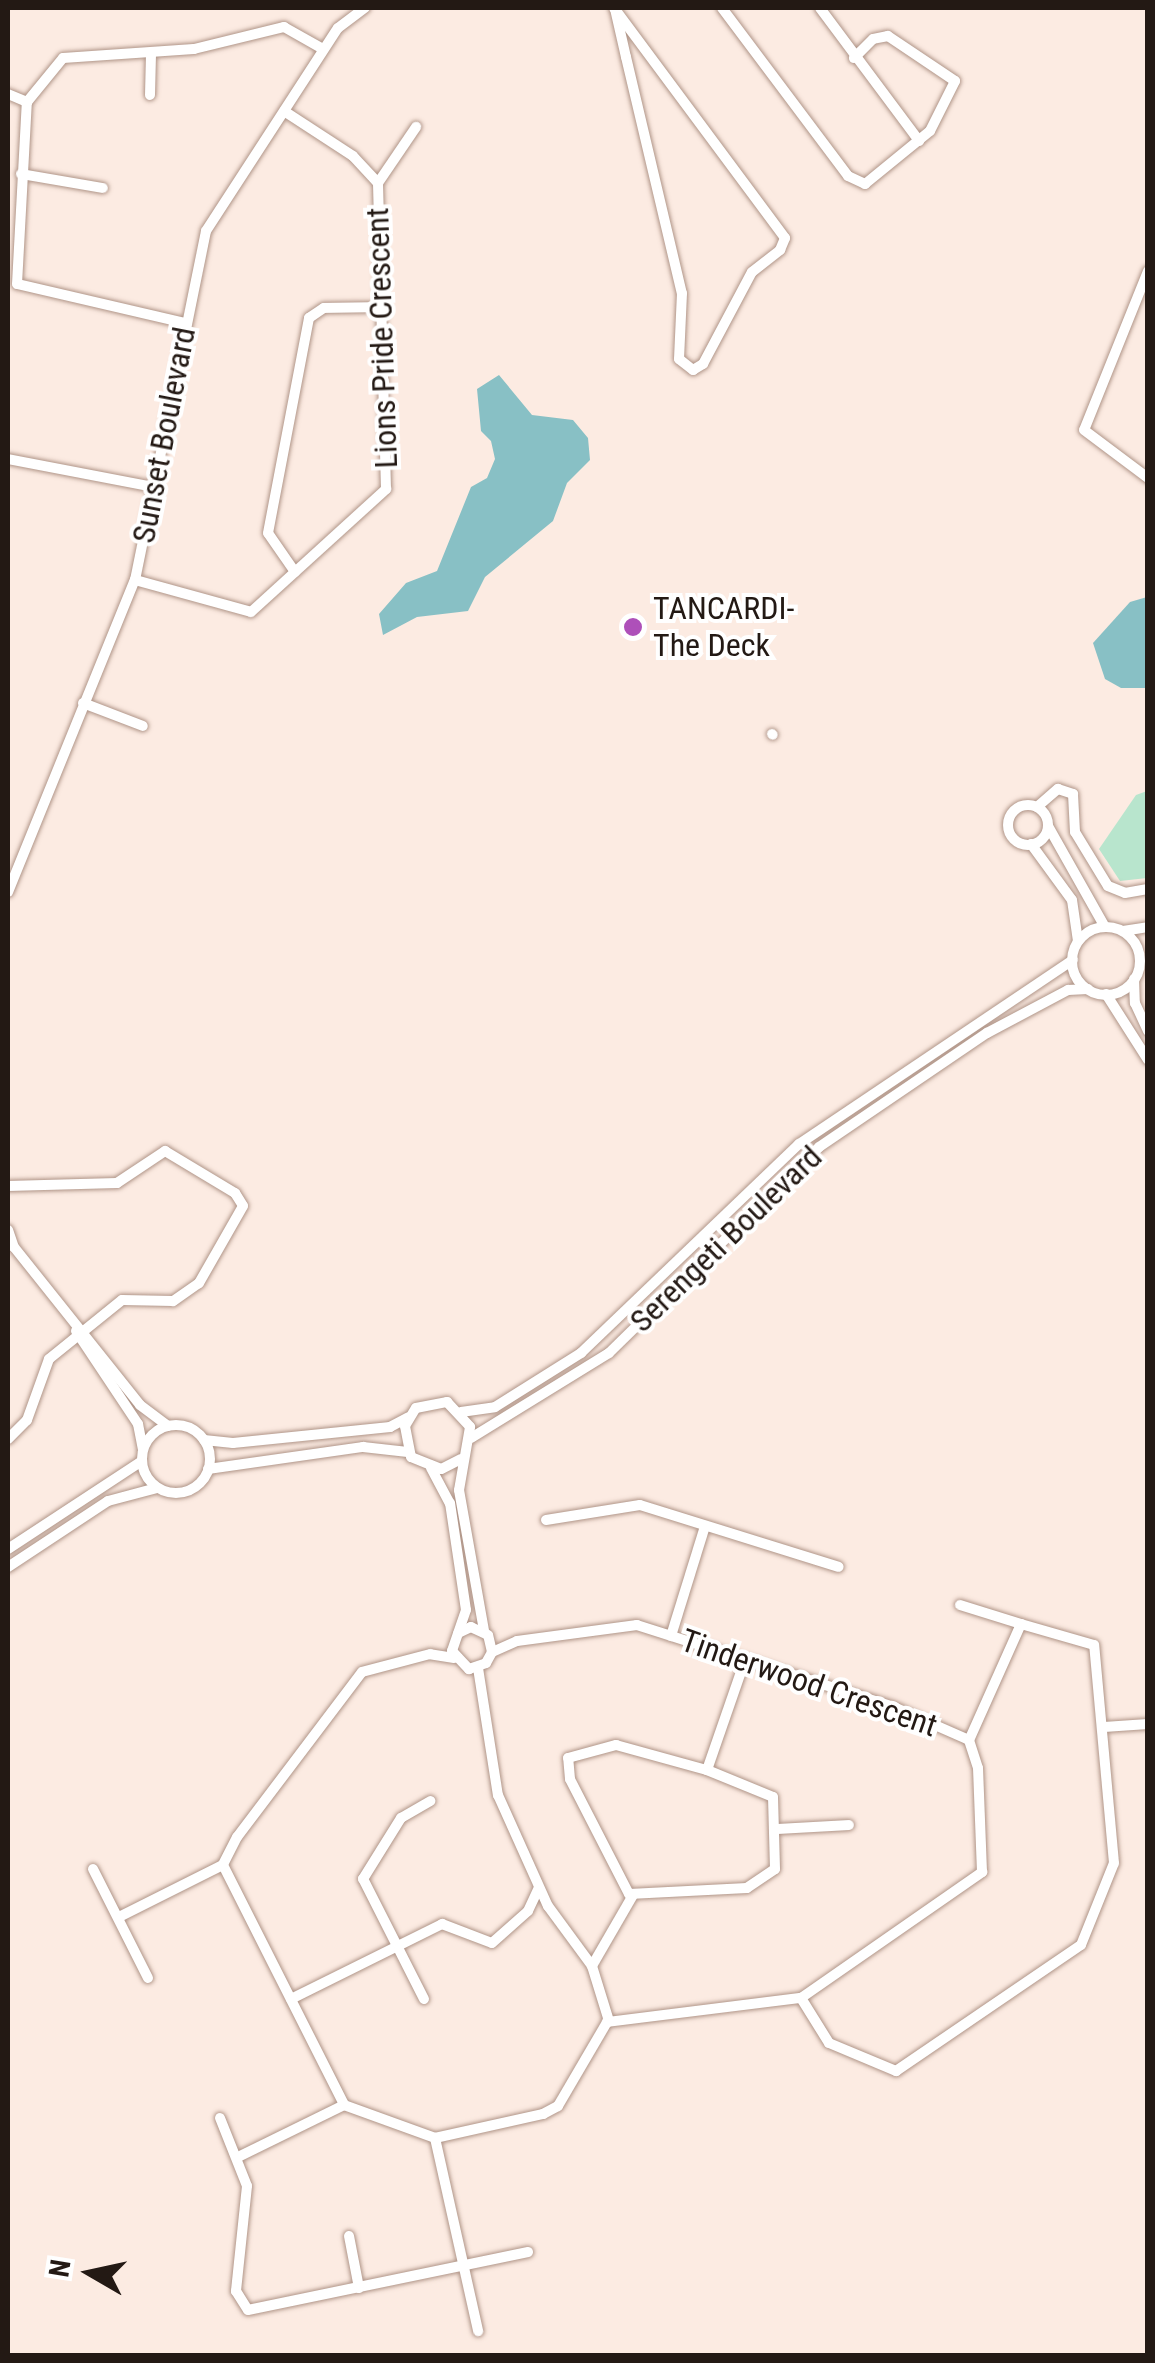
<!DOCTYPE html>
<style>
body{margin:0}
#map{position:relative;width:1155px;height:2363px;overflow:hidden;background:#fcebe2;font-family:"Roboto Condensed",sans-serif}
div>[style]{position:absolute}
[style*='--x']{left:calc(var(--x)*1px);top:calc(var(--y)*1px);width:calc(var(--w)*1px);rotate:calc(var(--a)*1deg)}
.green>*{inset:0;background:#b8e5cd}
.water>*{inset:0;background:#88c0c5}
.roads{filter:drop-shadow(0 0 2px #b09588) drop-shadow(0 0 2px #b09588)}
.minor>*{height:10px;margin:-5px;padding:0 5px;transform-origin:5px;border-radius:5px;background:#fff}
.minor>.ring{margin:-5px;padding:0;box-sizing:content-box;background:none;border:10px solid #fff;border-radius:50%}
.dots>*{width:28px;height:28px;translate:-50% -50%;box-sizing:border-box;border:5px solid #fff;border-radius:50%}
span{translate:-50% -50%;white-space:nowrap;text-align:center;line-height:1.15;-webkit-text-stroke:8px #fff;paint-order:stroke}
.street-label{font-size:32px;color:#231914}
.poi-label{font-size:32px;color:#231914}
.left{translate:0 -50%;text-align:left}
.frame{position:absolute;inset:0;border:10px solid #231914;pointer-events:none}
.north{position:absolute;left:40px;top:2223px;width:100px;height:100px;-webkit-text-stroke:8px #fff;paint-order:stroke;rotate:279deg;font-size:28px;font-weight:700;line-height:40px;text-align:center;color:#231914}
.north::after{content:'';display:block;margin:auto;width:35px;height:45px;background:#231914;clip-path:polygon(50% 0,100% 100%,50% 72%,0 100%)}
</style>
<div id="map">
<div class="green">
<div style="clip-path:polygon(1147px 791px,1147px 878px,1120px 881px,1099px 849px,1136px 795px)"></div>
</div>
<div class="water">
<div style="clip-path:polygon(499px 375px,532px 415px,573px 420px,588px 438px,590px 460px,567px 483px,553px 521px,485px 577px,468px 611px,417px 617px,383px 635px,379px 614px,406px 583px,437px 571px,471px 487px,487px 478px,495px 459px,491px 441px,481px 431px,477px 389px)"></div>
<div style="clip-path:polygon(1147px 597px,1147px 688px,1121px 688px,1105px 679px,1093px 643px,1130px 602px)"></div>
</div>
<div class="roads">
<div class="minor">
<div style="--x:614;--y:8;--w:1;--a:45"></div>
<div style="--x:615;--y:9;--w:49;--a:77.1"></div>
<div style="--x:626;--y:57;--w:243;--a:76.7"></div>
<div style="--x:682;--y:293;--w:66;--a:92.6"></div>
<div style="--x:679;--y:359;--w:18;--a:38"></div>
<div style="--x:693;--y:370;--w:12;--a:-31"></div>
<div style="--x:703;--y:364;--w:104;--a:-62"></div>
<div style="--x:752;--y:272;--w:36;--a:-38"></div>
<div style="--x:780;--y:250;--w:13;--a:-67"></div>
<div style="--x:785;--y:238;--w:285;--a:-126.6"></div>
<div style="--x:722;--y:8;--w:210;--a:53.1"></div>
<div style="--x:848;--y:176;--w:19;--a:25"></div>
<div style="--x:865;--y:184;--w:84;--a:-39.2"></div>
<div style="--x:930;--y:131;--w:56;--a:-63.4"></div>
<div style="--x:955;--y:81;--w:81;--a:-146.1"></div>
<div style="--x:888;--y:36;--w:15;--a:169"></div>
<div style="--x:873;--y:39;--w:27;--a:135"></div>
<div style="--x:820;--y:8;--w:166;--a:53.3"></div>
<div style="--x:8;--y:94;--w:21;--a:23"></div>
<div style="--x:150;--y:95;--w:42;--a:-88.6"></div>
<div style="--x:21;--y:174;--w:83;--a:9.7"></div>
<div style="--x:378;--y:183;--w:68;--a:-55.8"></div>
<div style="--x:1148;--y:271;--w:171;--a:111.9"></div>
<div style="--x:1084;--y:430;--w:80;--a:36.9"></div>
<div style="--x:185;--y:323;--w:172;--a:-166.9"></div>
<div style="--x:17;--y:284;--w:182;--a:-86.9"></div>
<div style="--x:27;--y:102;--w:57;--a:-50.7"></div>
<div style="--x:63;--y:58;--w:131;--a:-3.9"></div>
<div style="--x:194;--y:49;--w:93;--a:-13.7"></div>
<div style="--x:284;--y:27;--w:45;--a:29.4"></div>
<div style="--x:8;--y:459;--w:148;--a:10.9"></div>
<div style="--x:295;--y:572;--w:47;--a:-124.7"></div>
<div style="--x:268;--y:533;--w:219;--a:-79.2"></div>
<div style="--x:309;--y:318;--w:18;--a:-34"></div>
<div style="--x:324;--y:308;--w:57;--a:-1"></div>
<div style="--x:135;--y:580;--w:120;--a:15.4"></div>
<div style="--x:251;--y:612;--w:183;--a:-42.3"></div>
<div style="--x:386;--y:489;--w:306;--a:-91.5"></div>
<div style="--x:378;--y:183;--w:37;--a:-133"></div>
<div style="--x:353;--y:156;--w:82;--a:-146.9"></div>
<div style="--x:83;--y:703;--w:64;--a:21"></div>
<div style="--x:772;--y:734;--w:1;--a:45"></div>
<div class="ring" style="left:1008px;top:805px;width:30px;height:30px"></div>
<div style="--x:1037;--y:807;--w:28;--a:-41"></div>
<div style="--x:1058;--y:789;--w:16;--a:18"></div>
<div style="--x:1073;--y:794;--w:38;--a:87"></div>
<div style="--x:1075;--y:832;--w:63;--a:58.6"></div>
<div style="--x:1108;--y:886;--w:18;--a:22"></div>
<div style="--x:1125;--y:893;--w:23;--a:-10"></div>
<div style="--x:1048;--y:826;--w:116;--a:60.6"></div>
<div style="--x:1031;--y:844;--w:69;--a:53.8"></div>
<div style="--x:1072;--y:900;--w:41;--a:81.7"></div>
<div style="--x:8;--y:892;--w:337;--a:-67.9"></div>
<div style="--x:135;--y:580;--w:356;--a:-78.5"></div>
<div style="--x:206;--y:231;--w:242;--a:-57"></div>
<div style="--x:338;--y:28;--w:34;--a:-37"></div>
<div class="ring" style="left:1072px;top:927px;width:58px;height:58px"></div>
<div style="--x:1123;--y:931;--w:25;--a:-9"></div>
<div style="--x:1134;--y:979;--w:24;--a:88"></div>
<div style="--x:1135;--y:1003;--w:31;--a:65"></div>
<div style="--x:1106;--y:994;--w:78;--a:57.5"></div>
<div style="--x:8;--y:1186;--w:109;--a:-1.6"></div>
<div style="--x:117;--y:1183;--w:58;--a:-33.7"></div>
<div style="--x:165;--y:1151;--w:82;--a:31"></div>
<div style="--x:235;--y:1193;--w:15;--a:58"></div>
<div style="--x:243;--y:1206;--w:89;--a:119.7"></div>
<div style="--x:199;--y:1283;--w:32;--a:145"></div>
<div style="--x:173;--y:1301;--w:51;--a:-178.9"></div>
<div style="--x:122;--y:1300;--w:94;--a:141.1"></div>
<div style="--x:49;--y:1359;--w:65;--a:109.8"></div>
<div style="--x:27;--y:1420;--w:27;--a:135"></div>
<div style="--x:8;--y:1230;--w:18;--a:71"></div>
<div style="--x:14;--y:1247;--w:202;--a:51.4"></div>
<div style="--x:140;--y:1405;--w:35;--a:37"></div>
<div style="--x:76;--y:1331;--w:112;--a:56.3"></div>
<div style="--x:138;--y:1424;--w:25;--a:79"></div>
<div style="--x:461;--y:1412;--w:34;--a:-8"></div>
<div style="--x:495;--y:1407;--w:102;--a:-32.1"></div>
<div style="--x:581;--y:1353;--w:302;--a:-43.8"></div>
<div style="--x:799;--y:1144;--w:330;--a:-33.9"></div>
<div class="ring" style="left:142px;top:1425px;width:58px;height:58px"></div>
<div style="--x:471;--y:1438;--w:162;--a:-31.6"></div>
<div style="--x:609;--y:1353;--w:294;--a:-44.4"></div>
<div style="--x:819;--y:1147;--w:203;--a:-34.2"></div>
<div style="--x:987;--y:1033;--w:92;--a:-28"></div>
<div style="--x:1068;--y:990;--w:20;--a:-3"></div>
<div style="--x:204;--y:1440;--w:29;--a:6"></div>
<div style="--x:233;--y:1443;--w:158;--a:-5.8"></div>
<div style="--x:390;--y:1427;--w:21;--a:-28"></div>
<div style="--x:461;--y:1459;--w:22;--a:153"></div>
<div style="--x:441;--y:1469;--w:32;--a:-158"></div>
<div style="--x:411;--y:1457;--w:32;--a:-101"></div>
<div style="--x:405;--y:1426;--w:21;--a:-59"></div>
<div style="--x:416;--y:1408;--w:32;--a:-11"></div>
<div style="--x:447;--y:1402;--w:34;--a:47"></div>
<div style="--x:470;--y:1427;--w:64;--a:99.9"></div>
<div style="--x:459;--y:1490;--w:143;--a:79.9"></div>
<div style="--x:431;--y:1468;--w:40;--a:62"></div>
<div style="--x:450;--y:1503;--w:108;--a:81.5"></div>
<div style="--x:466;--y:1610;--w:43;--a:108.9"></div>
<div style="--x:452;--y:1651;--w:25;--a:47"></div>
<div style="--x:469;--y:1669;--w:18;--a:-19"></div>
<div style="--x:486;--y:1663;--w:13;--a:-61"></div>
<div style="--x:492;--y:1652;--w:17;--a:-103"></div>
<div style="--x:488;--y:1635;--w:19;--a:-155"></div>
<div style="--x:471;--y:1627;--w:14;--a:155"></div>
<div style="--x:208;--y:1469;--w:157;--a:-8.1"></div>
<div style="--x:363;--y:1447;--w:45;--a:6.3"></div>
<div style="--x:546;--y:1520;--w:95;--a:-9.1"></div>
<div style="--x:640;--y:1505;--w:208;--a:17.3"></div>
<div style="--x:8;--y:1549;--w:160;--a:-33.3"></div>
<div style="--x:8;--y:1567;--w:120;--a:-33.4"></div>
<div style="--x:108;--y:1501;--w:51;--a:-14.9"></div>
<div style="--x:960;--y:1605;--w:64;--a:17.3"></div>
<div style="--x:671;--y:1636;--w:115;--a:-72.8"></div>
<div style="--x:454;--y:1658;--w:24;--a:-171"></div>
<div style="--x:430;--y:1654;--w:70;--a:165.2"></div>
<div style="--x:362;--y:1672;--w:207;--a:127.1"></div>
<div style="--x:237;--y:1837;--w:31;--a:117"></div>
<div style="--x:223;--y:1865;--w:269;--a:63.2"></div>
<div style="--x:344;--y:2105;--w:97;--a:19.9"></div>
<div style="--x:435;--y:2138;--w:111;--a:-12.5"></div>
<div style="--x:543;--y:2114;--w:17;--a:-28"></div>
<div style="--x:558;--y:2106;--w:97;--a:-59.7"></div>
<div style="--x:607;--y:2022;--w:195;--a:-7.1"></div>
<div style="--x:801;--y:1998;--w:221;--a:-34.8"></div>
<div style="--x:982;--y:1872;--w:104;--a:-92.2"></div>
<div style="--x:978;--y:1768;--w:29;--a:-108"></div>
<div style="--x:969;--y:1740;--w:82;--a:-156.3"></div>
<div style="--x:894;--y:1707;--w:270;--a:-162.3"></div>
<div style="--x:637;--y:1625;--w:121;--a:172.4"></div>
<div style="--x:517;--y:1641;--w:27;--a:156"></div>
<div style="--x:478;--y:1668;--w:129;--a:81.1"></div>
<div style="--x:498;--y:1795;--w:122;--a:65.8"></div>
<div style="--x:548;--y:1906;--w:74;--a:53.7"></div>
<div style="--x:592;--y:1966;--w:58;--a:72.8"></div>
<div style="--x:1104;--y:1727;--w:44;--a:-3.9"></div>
<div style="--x:707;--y:1770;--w:71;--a:22.2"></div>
<div style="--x:773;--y:1797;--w:72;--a:88.4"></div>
<div style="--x:775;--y:1869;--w:34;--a:146"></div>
<div style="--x:747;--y:1888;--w:118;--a:177.1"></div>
<div style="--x:629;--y:1894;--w:129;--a:-117.2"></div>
<div style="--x:570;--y:1779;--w:21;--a:-95"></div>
<div style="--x:568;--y:1758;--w:50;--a:-15.2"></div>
<div style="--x:616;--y:1745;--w:94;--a:15.4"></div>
<div style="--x:707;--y:1770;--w:116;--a:-70.9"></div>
<div style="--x:778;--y:1829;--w:71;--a:-3.2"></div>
<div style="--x:93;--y:1869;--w:122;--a:63.2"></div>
<div style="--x:119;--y:1917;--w:116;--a:-26.6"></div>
<div style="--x:592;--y:1966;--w:82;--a:-60"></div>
<div style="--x:801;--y:1998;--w:53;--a:58.1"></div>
<div style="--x:829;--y:2043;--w:73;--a:22.7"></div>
<div style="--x:896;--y:2071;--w:224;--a:-34.3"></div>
<div style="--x:1081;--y:1945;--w:88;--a:-68.1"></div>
<div style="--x:1114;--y:1863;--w:219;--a:-95.2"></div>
<div style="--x:1094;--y:1645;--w:76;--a:-164"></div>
<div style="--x:1021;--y:1624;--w:127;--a:114.1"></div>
<div style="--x:291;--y:1999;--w:169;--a:-26.4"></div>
<div style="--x:442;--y:1924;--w:53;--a:20.8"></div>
<div style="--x:492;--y:1943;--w:48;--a:-41.6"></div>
<div style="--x:528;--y:1911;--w:26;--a:-65"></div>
<div style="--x:424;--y:1999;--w:135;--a:-116.9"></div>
<div style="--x:363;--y:1879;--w:72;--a:-58.1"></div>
<div style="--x:401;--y:1818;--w:34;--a:-30"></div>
<div style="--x:220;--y:2118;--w:73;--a:68.3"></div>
<div style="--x:247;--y:2186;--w:106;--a:96"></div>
<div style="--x:236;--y:2291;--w:22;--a:58"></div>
<div style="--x:248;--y:2310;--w:286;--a:-11.7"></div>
<div style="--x:435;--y:2138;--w:198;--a:77.4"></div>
<div style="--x:240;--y:2156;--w:116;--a:-26.1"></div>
<div style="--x:349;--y:2236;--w:53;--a:79.1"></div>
</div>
</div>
<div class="dots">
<div style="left:633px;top:627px;background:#ae50b9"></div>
</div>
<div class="street-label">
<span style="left:382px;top:338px;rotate:-92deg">Lions Pride Crescent</span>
<span style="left:164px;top:435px;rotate:-79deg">Sunset Boulevard</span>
<span style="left:726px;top:1239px;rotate:-44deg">Serengeti Boulevard</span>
<span style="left:809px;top:1683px;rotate:19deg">Tinderwood Crescent</span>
</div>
<div class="poi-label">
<span class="left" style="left:653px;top:627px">TANCARDI-<br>The Deck</span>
</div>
<div class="frame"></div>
<div class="north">N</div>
</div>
